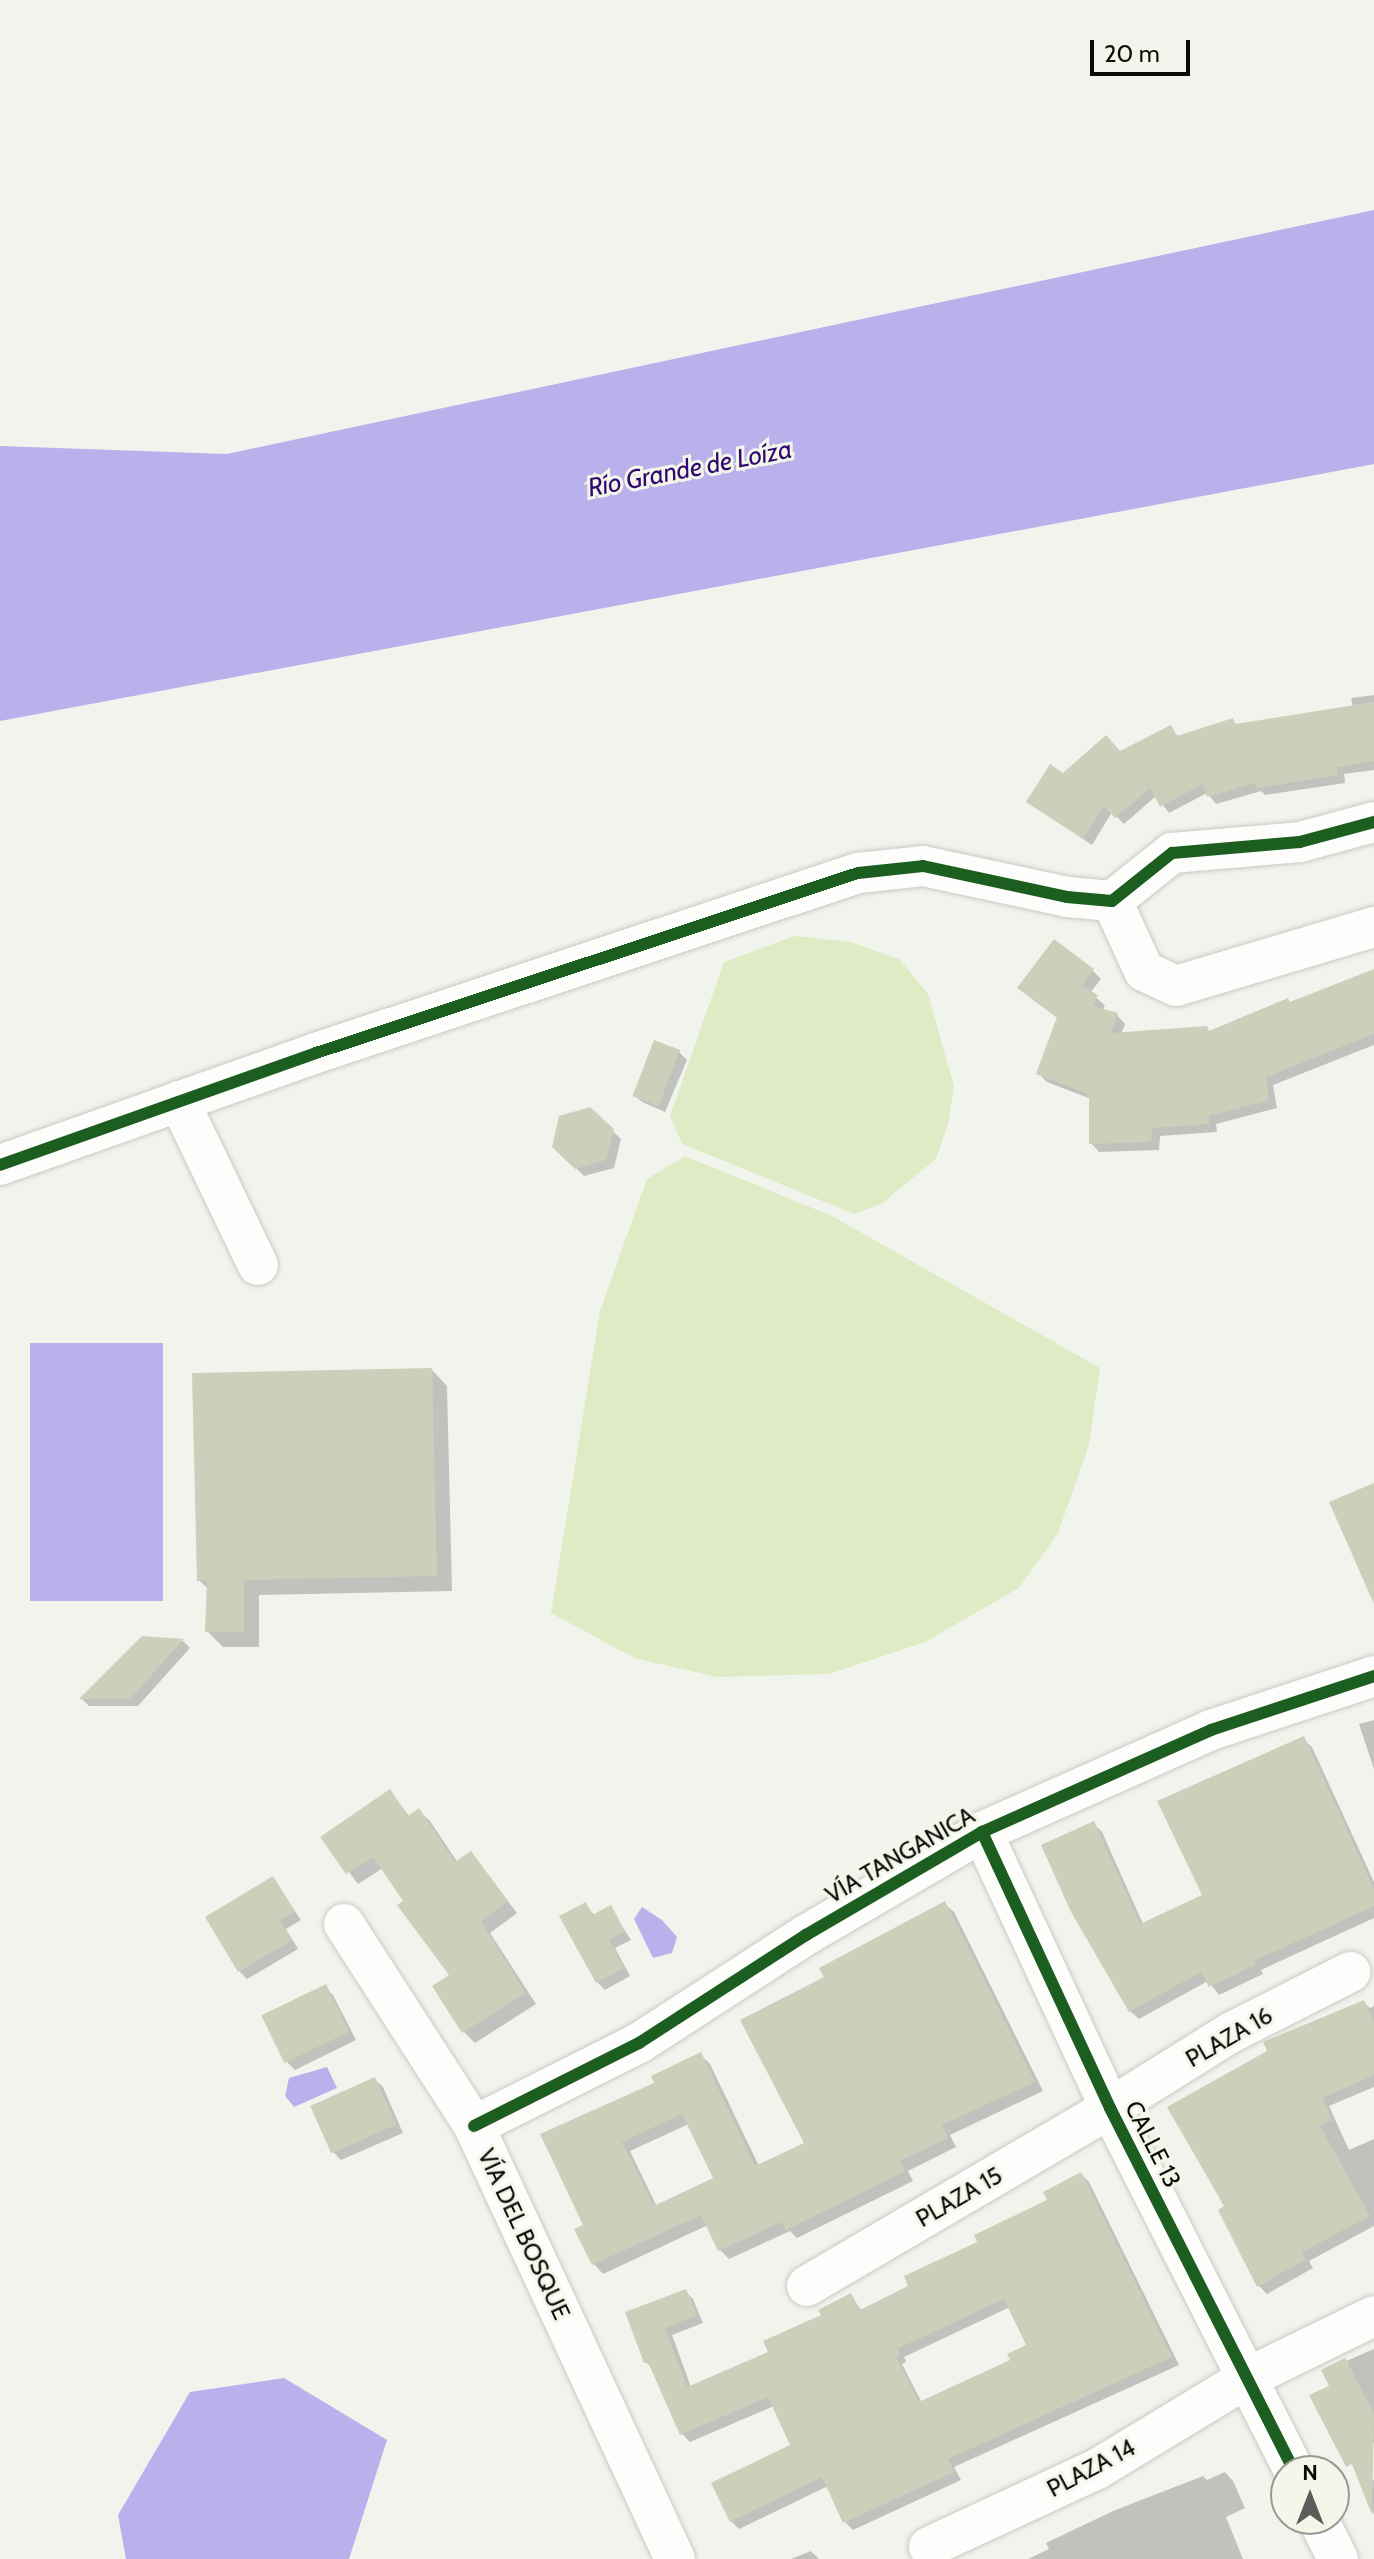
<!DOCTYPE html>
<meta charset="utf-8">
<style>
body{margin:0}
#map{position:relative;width:1374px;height:2559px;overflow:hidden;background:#f1f4ed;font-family:Cabin,sans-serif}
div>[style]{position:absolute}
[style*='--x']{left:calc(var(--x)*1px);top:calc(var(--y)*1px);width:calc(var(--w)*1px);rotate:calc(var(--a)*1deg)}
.green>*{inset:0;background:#e0ebc6}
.water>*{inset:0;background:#bab0ec;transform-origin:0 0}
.shadow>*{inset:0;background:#0003}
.building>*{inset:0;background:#cad0ba;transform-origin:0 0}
.roads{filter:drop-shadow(0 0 2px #c8cac5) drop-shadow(0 0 2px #c8cac5)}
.minor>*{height:40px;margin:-20px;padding:0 20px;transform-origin:20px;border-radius:20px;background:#fdfdfc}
.cycleway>*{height:12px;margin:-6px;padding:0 6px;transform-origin:6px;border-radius:6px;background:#1b5e20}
span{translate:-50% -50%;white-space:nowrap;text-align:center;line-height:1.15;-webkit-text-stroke:6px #f2f7ea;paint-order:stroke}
.street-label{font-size:24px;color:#0b0c08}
.water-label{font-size:26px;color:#320772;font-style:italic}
.north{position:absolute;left:1270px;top:2455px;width:80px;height:80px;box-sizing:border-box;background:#f2f7ea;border:2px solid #969990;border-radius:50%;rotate:0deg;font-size:22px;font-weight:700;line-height:32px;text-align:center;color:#0b0c08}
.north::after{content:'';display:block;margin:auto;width:28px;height:36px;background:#5c5d58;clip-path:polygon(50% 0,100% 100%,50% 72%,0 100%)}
.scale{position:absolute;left:1090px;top:40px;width:100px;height:36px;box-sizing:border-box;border:4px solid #0b0c08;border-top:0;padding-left:10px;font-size:24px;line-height:28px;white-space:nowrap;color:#0b0c08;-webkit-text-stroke:6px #f2f7ea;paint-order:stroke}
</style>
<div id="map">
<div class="green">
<div style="clip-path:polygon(794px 936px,851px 942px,899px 959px,928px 994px,954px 1086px,948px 1124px,936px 1159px,881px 1204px,854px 1214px,682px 1144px,670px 1116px,724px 962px)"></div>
<div style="clip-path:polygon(685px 1156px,832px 1216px,1100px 1368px,1089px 1445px,1058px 1533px,1019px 1588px,925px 1642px,829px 1674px,717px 1677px,634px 1658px,551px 1613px,600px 1311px,647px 1179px)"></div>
</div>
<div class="water">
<div style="clip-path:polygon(1374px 210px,1374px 464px,0 721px,0 446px,227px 454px)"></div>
<div style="left:163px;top:1343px;width:258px;height:133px;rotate:90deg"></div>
<div style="clip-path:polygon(642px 1907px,662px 1920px,677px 1937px,672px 1953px,653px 1958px,634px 1919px)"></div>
<div style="clip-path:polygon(327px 2067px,337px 2088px,294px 2107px,285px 2096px,289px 2078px)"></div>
<div style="clip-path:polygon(284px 2378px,387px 2440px,349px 2559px,126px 2559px,118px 2515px,190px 2392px)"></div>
</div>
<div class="shadow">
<div style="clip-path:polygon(1374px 695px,1374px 770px,1344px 774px,1345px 783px,1265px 795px,1261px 791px,1216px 804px,1207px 793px,1169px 813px,1156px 796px,1124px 824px,1112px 812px,1092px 845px,1028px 802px,1064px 775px,1120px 753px,1170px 727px,1179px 737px,1233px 721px,1237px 725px,1353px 707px,1351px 698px)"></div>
<div style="clip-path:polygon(1093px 971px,1101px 979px,1090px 993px,1105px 1005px,1102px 1011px,1117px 1015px,1125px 1024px,1121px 1034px,1210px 1032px,1374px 971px,1374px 1045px,1273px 1085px,1277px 1108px,1216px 1124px,1217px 1132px,1160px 1136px,1159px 1150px,1099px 1152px,1091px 1143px,1091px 1099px,1047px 1082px,1039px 1074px,1059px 1019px,1028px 996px)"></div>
<div style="clip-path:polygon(679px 1052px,687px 1060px,665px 1112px,642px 1102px,634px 1095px)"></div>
<div style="clip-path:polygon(590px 1109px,621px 1139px,614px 1168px,584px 1176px,554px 1146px)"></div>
<div style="clip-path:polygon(432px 1370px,447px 1386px,452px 1591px,259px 1595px,259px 1647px,223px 1647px,207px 1631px,209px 1590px,199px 1580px)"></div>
<div style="clip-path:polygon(143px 1638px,183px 1641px,190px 1648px,138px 1706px,89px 1706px,82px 1699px)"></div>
<div style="clip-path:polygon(1374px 1720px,1374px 1769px,1359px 1724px)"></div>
<div style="clip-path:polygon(1303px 1739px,1312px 1747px,1374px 1882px,1374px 1918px,1261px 1970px,1263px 1974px,1219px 1995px,1208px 1981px,1139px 2019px,1130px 2011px,1094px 1824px,1102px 1832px,1143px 1924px,1205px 1896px)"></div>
<div style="clip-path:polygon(390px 1792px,410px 1817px,419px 1811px,430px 1821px,458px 1863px,471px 1854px,517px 1913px,490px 1933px,536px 2004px,475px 2043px,464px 2032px,452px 1976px,383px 1868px,358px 1884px,323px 1837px)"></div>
<div style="clip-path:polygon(273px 1879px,301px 1920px,286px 1929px,298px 1949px,247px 1979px,239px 1971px)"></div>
<div style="clip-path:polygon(evenodd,944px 1903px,954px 1912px,1043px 2091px,950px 2135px,956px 2147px,908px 2171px,913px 2181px,797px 2238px,790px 2231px,729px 2259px,720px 2250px,708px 2225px,603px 2274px,594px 2264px,577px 2230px,586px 2226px,543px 2135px,656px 2084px,700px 2054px,710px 2064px,759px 2166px,807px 2144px,826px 1978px,944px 1903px,689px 2124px,715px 2179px,657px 2207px,630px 2151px,689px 2124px)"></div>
<div style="clip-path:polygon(585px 1904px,595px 1916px,610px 1908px,631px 1940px,615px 1948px,630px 1976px,605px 1990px,597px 1982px)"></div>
<div style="clip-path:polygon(325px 1987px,333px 1995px,356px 2040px,295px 2070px,287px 2062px)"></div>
<div style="clip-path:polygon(1363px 2002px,1370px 2008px,1374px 2006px,1374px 2087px,1329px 2106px,1349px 2150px,1374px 2139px,1374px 2226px,1309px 2261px,1313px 2268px,1267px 2294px,1259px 2286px,1220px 2211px,1227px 2207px)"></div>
<div style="clip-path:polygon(375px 2080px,383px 2087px,403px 2133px,341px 2160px,333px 2152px)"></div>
<div style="clip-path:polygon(evenodd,1081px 2174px,1089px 2182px,1179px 2365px,954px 2467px,961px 2480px,853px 2530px,845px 2522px,828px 2486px,739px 2529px,731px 2521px,792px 2446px,774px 2406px,690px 2442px,682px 2434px,653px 2369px,646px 2362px,685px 2291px,693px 2299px,703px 2323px,672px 2335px,691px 2387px,770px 2353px,851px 2296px,862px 2311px,911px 2287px,1050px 2201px,1081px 2174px,1010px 2307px,1029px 2346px,1013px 2361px,922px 2403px,902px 2364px,906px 2362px,904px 2357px,1010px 2307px)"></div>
<div style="clip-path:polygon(1374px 2349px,1374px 2443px,1347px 2456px,1331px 2386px,1323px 2371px)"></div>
<div style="clip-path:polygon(1225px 2472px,1233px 2481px,1245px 2508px,1226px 2517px,1243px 2559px,1028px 2559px,1049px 2549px,1046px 2543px,1113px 2511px,1203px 2476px,1207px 2480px)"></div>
<div style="clip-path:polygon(1374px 2480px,1374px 2515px,1362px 2484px)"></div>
<div style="clip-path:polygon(811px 2551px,819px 2559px,791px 2559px)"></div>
</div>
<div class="building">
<div style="clip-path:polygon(1374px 702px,1374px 761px,1337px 767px,1338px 775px,1256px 788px,1255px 783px,1207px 797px,1203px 784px,1160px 807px,1150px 788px,1115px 818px,1104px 806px,1083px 839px,1026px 802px,1050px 764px,1063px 773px,1106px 735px,1120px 751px,1171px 725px,1177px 736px,1233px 718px,1235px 724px)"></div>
<div style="clip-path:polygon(1054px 939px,1094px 969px,1082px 986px,1098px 995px,1093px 1006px,1118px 1013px,1111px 1033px,1207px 1026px,1209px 1031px,1288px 998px,1290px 1002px,1374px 969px,1374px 1034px,1266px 1077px,1269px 1100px,1209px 1116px,1209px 1124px,1153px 1128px,1151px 1142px,1089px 1144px,1089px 1094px,1036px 1074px,1057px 1017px,1017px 988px)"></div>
<div style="left:654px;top:1040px;width:28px;height:60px;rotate:21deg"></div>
<div style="clip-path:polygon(590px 1107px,614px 1129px,606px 1160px,575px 1169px,552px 1147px,559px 1116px)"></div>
<div style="clip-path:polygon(432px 1368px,437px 1576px,244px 1580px,244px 1632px,205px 1632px,207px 1580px,197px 1581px,192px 1373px)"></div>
<div style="clip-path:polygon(1374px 1483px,1374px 1604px,1329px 1502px)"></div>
<div style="clip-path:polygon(142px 1636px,184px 1639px,130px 1699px,79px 1699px)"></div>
<div style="clip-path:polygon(1304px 1736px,1374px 1889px,1374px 1906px,1254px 1961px,1256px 1965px,1209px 1987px,1201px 1972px,1129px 2012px,1071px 1912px,1041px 1845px,1094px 1821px,1140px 1924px,1202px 1895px,1157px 1801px)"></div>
<div style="clip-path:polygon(390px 1789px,408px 1816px,419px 1808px,455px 1862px,471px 1851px,508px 1901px,481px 1921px,526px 1993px,462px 2033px,432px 1986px,449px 1975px,397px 1905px,403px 1901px,373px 1857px,346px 1874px,320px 1837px)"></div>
<div style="clip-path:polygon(273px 1876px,295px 1911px,280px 1920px,292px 1940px,238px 1972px,205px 1917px)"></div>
<div style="clip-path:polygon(evenodd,945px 1901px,1035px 2082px,942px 2125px,948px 2138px,900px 2161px,905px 2171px,786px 2230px,782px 2222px,718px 2251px,701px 2215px,592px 2265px,574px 2229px,583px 2225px,540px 2134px,654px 2083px,651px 2076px,701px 2052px,755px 2166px,804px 2143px,740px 2020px,824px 1977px,819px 1968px,945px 1901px,682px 2114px,713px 2178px,654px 2206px,622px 2142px,682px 2114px)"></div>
<div style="clip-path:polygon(586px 1902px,592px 1915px,611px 1905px,625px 1931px,609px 1940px,624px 1968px,596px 1983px,559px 1916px)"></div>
<div style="left:326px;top:1984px;width:53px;height:72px;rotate:64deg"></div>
<div style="clip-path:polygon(1364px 2000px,1374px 2022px,1374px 2075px,1322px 2098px,1332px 2120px,1320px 2126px,1370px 2216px,1302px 2252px,1306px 2259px,1257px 2287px,1218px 2210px,1224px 2206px,1167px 2107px,1267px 2051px,1263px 2042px)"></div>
<div style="left:375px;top:2077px;width:52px;height:71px;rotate:66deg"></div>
<div style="clip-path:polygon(evenodd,1081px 2172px,1172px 2357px,948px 2459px,954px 2472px,843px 2523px,822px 2477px,730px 2522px,711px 2483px,790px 2445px,768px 2397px,680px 2435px,648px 2362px,644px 2363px,625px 2312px,686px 2289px,697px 2315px,665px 2328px,687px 2387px,768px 2352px,763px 2341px,821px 2315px,818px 2310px,851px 2293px,860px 2310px,908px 2286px,904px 2276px,977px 2242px,974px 2235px,1047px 2200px,1043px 2192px,1081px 2172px,1004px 2299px,1026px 2345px,1007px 2354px,1010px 2360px,919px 2402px,896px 2356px,900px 2354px,897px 2349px,1004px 2299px)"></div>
<div style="clip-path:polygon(1345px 2358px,1374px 2414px,1372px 2515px,1352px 2464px,1346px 2467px,1309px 2395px,1329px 2386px,1321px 2370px)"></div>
</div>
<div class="roads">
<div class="minor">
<div style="--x:1112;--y:901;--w:77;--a:65.4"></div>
<div style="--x:1144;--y:971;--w:35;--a:25"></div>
<div style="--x:1176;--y:986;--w:207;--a:-16.6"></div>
<div style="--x:179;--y:1101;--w:182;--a:64.3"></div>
<div style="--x:0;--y:1165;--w:335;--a:-19.5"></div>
<div style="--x:316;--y:1053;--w:571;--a:-18.37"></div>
<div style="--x:858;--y:873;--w:65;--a:-6.1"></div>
<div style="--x:923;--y:866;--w:147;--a:12.1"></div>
<div style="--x:1067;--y:897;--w:45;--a:5.1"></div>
<div style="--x:1112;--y:901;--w:77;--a:-38.7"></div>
<div style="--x:1172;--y:853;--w:128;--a:-4.9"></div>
<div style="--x:1300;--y:842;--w:77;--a:-15.1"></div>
<div style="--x:982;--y:1832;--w:304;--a:65.1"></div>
<div style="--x:1110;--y:2108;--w:407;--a:63.1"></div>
<div style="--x:344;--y:1924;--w:240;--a:57.2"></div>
<div style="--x:474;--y:2126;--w:477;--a:65.1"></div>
<div style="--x:474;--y:2126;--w:185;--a:-26.7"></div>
<div style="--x:639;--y:2043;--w:199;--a:-32.9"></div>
<div style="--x:806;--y:1935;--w:204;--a:-30.3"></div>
<div style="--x:982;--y:1832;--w:251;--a:-24"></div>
<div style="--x:1211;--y:1730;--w:172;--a:-18.3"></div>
<div style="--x:807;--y:2286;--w:351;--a:-30.4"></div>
<div style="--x:1110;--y:2108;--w:142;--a:-32"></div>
<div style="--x:1230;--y:2033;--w:135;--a:-26.9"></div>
<div style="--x:1318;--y:2519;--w:45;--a:63.4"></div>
<div style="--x:929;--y:2547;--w:185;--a:-24.9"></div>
<div style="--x:1097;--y:2469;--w:175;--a:-31.2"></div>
<div style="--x:1247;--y:2378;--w:141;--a:-26"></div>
</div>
</div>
<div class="cycleway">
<div style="--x:0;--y:1165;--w:335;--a:-19.5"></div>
<div style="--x:316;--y:1053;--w:571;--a:-18.37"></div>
<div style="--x:858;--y:873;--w:65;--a:-6.1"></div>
<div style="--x:923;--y:866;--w:147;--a:12.1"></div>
<div style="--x:1067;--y:897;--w:45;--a:5.1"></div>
<div style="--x:1112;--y:901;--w:77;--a:-38.7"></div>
<div style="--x:1172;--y:853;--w:128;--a:-4.9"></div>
<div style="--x:1300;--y:842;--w:77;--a:-15.1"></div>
<div style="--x:982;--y:1832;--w:304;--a:65.1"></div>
<div style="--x:1110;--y:2108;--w:407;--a:63.1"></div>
<div style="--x:474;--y:2126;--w:185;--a:-26.7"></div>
<div style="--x:639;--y:2043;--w:199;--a:-32.9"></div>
<div style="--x:806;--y:1935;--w:204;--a:-30.3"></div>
<div style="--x:982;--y:1832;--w:251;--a:-24"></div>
<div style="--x:1211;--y:1730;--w:172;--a:-18.3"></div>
</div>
<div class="street-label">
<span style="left:900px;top:1855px;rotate:-30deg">VÍA TANGANICA</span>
<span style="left:1229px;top:2037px;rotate:-30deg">PLAZA 16</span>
<span style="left:1153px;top:2144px;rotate:63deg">CALLE 13</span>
<span style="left:959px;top:2197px;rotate:-30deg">PLAZA 15</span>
<span style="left:524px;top:2234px;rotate:65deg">VÍA DEL BOSQUE</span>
<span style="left:1091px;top:2468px;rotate:-28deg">PLAZA 14</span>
</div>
<div class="water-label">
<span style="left:690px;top:469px;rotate:-11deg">Río Grande de Loíza</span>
</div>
<div class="north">N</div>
<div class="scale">20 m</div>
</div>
